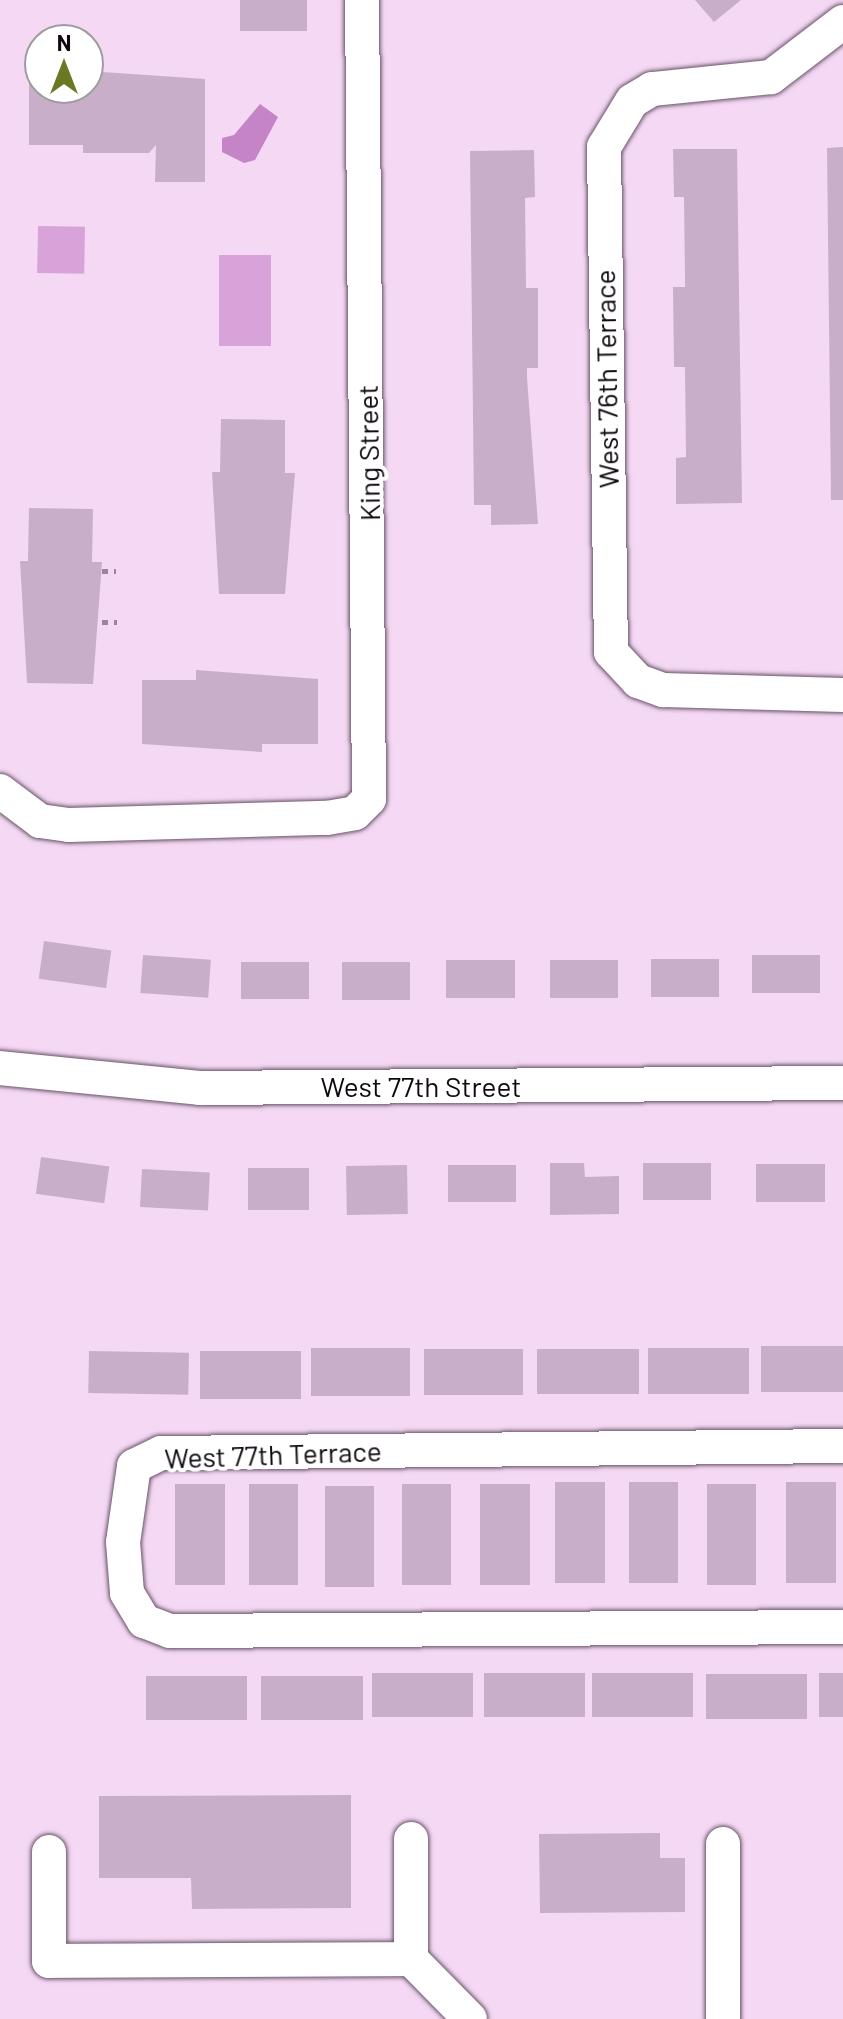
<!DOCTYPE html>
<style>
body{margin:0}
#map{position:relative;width:843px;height:2019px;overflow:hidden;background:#f5d9f4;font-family:Barlow,sans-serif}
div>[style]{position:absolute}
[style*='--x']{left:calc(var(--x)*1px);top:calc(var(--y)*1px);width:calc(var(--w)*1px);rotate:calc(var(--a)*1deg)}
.green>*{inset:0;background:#d8a3d9;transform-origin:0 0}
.water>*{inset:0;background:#c484c5}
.building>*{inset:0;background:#c8aec8;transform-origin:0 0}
.path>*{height:5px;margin-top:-2.5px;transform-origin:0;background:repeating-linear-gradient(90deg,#9a8699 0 6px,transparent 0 12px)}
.roads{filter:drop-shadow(0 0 2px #695269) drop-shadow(0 0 2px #695269)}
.minor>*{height:34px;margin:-17px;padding:0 17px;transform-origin:17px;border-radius:17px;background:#fff}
span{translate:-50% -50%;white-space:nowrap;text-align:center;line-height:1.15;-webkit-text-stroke:8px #fff;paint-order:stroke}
.street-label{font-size:28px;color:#100811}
.north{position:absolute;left:24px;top:24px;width:80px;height:80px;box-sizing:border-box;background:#fff;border:2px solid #9f9ca0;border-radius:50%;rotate:0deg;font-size:22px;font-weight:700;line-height:32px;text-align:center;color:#100811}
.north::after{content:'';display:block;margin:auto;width:28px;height:36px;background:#6c7721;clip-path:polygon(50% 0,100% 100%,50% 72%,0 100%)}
</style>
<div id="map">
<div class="green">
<div style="left:38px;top:226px;width:47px;height:47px;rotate:1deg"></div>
<div style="left:219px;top:255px;width:52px;height:91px"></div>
</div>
<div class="water">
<div style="clip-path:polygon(260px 104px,278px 117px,255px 160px,244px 163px,222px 152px,222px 138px,234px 135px)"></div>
</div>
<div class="building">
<div style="left:240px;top:0;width:67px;height:31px"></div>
<div style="clip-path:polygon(695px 0,741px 0,714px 22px)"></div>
<div style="clip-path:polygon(88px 71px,205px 79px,205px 182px,155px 182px,156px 145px,149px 153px,83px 153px,83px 145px,29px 145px,29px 81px,40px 81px,40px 88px,88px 88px)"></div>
<div style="clip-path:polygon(843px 147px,843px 500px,831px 500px,827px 148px)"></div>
<div style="clip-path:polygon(673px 149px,737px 149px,742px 503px,676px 504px,676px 458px,686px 457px,685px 367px,674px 367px,673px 287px,685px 287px,685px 278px,684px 197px,674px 197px)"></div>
<div style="clip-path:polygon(534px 150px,535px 197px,525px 198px,526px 288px,538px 288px,538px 368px,527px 368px,527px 378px,538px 524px,491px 525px,491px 505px,474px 505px,470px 151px)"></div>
<div style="clip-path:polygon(221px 419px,285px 420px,285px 473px,295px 473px,285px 594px,219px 594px,212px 472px,220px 472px)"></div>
<div style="clip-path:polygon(29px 508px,93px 509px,92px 562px,102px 562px,93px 684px,27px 683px,20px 561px,28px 561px)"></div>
<div style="clip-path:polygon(196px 670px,318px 679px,318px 744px,262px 744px,262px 752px,142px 744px,142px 680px,196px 680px)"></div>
<div style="left:44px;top:941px;width:68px;height:38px;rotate:8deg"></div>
<div style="left:143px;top:955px;width:68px;height:38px;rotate:4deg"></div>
<div style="left:752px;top:955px;width:68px;height:38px"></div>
<div style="left:651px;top:959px;width:68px;height:38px"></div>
<div style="left:446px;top:960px;width:69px;height:38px"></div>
<div style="left:550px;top:960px;width:68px;height:38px"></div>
<div style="left:241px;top:962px;width:68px;height:37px"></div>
<div style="left:342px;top:962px;width:68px;height:38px"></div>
<div style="left:41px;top:1157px;width:69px;height:37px;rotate:8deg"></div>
<div style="clip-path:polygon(550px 1163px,584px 1163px,585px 1177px,619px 1176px,619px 1214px,550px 1215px)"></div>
<div style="left:643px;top:1163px;width:68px;height:37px"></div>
<div style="left:756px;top:1164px;width:69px;height:38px"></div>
<div style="left:407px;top:1165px;width:49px;height:61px;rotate:89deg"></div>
<div style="left:448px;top:1165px;width:68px;height:37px"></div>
<div style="left:248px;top:1168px;width:61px;height:42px"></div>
<div style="left:142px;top:1169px;width:68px;height:38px;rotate:3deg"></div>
<div style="left:761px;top:1346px;width:82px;height:46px"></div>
<div style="left:410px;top:1348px;width:48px;height:99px;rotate:90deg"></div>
<div style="left:648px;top:1348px;width:101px;height:46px"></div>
<div style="left:424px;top:1349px;width:99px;height:46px"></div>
<div style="left:537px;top:1349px;width:102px;height:45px"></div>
<div style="left:89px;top:1351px;width:100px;height:42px;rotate:1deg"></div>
<div style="left:200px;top:1351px;width:101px;height:48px"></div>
<div style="left:555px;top:1482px;width:50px;height:101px"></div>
<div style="left:629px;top:1482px;width:49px;height:101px"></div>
<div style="left:786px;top:1482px;width:50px;height:101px"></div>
<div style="left:175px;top:1484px;width:50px;height:101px"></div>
<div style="left:249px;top:1484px;width:49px;height:101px"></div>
<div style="left:402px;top:1484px;width:49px;height:101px"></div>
<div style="left:480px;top:1484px;width:50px;height:101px"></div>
<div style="left:707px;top:1484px;width:49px;height:101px"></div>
<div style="left:325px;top:1486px;width:49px;height:101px"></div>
<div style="left:372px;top:1673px;width:101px;height:44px"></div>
<div style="left:484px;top:1673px;width:101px;height:44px"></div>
<div style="left:592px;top:1673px;width:101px;height:44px"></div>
<div style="left:819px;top:1673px;width:24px;height:44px"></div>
<div style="left:706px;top:1674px;width:101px;height:45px"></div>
<div style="left:146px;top:1676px;width:101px;height:44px"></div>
<div style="left:261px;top:1676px;width:102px;height:44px"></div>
<div style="clip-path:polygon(351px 1795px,351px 1908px,192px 1909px,191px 1878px,99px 1878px,99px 1796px)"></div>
<div style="clip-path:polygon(660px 1833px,660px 1858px,685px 1858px,685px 1912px,540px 1913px,539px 1834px)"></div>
</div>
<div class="path">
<div style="--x:102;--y:571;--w:14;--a:0"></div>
<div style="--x:102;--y:622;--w:15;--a:0"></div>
</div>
<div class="roads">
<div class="minor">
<div style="--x:843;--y:22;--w:91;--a:142.6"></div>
<div style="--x:771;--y:77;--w:120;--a:174.2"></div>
<div style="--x:652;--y:89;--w:23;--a:149"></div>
<div style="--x:632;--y:101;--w:54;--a:121.3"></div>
<div style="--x:604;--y:147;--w:505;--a:89.21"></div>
<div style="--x:611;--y:652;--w:40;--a:47"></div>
<div style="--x:638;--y:681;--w:27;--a:20"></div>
<div style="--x:663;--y:690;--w:180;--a:1.6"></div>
<div style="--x:0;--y:791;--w:50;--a:36.9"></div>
<div style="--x:40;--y:821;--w:29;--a:8"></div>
<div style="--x:69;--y:825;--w:258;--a:-1.6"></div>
<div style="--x:327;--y:818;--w:28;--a:-10"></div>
<div style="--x:355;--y:813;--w:20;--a:-45"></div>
<div style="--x:369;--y:799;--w:799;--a:-90.5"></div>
<div style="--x:0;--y:1068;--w:201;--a:5.7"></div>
<div style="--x:200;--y:1088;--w:643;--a:-0.45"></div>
<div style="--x:843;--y:1446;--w:682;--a:179.41"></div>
<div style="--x:161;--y:1453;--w:30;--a:154"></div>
<div style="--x:134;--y:1466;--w:77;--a:98.2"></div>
<div style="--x:123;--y:1542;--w:51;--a:85.5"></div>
<div style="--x:127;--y:1593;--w:33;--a:59"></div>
<div style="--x:144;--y:1621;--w:28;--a:21"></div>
<div style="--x:170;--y:1631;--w:673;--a:-0.34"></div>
<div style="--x:411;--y:1839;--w:120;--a:90"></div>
<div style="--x:723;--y:1844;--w:175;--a:90"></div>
<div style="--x:49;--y:1852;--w:109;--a:90"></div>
<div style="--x:49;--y:1961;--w:362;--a:-0.3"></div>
<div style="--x:411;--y:1959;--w:84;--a:45.5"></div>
</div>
</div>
<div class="street-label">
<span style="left:606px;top:379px;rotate:-91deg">West 76th Terrace</span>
<span style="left:368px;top:453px;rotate:-91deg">King Street</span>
<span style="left:421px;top:1086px">West 77th Street</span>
<span style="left:273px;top:1454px;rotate:-2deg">West 77th Terrace</span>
</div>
<div class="north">N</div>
</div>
